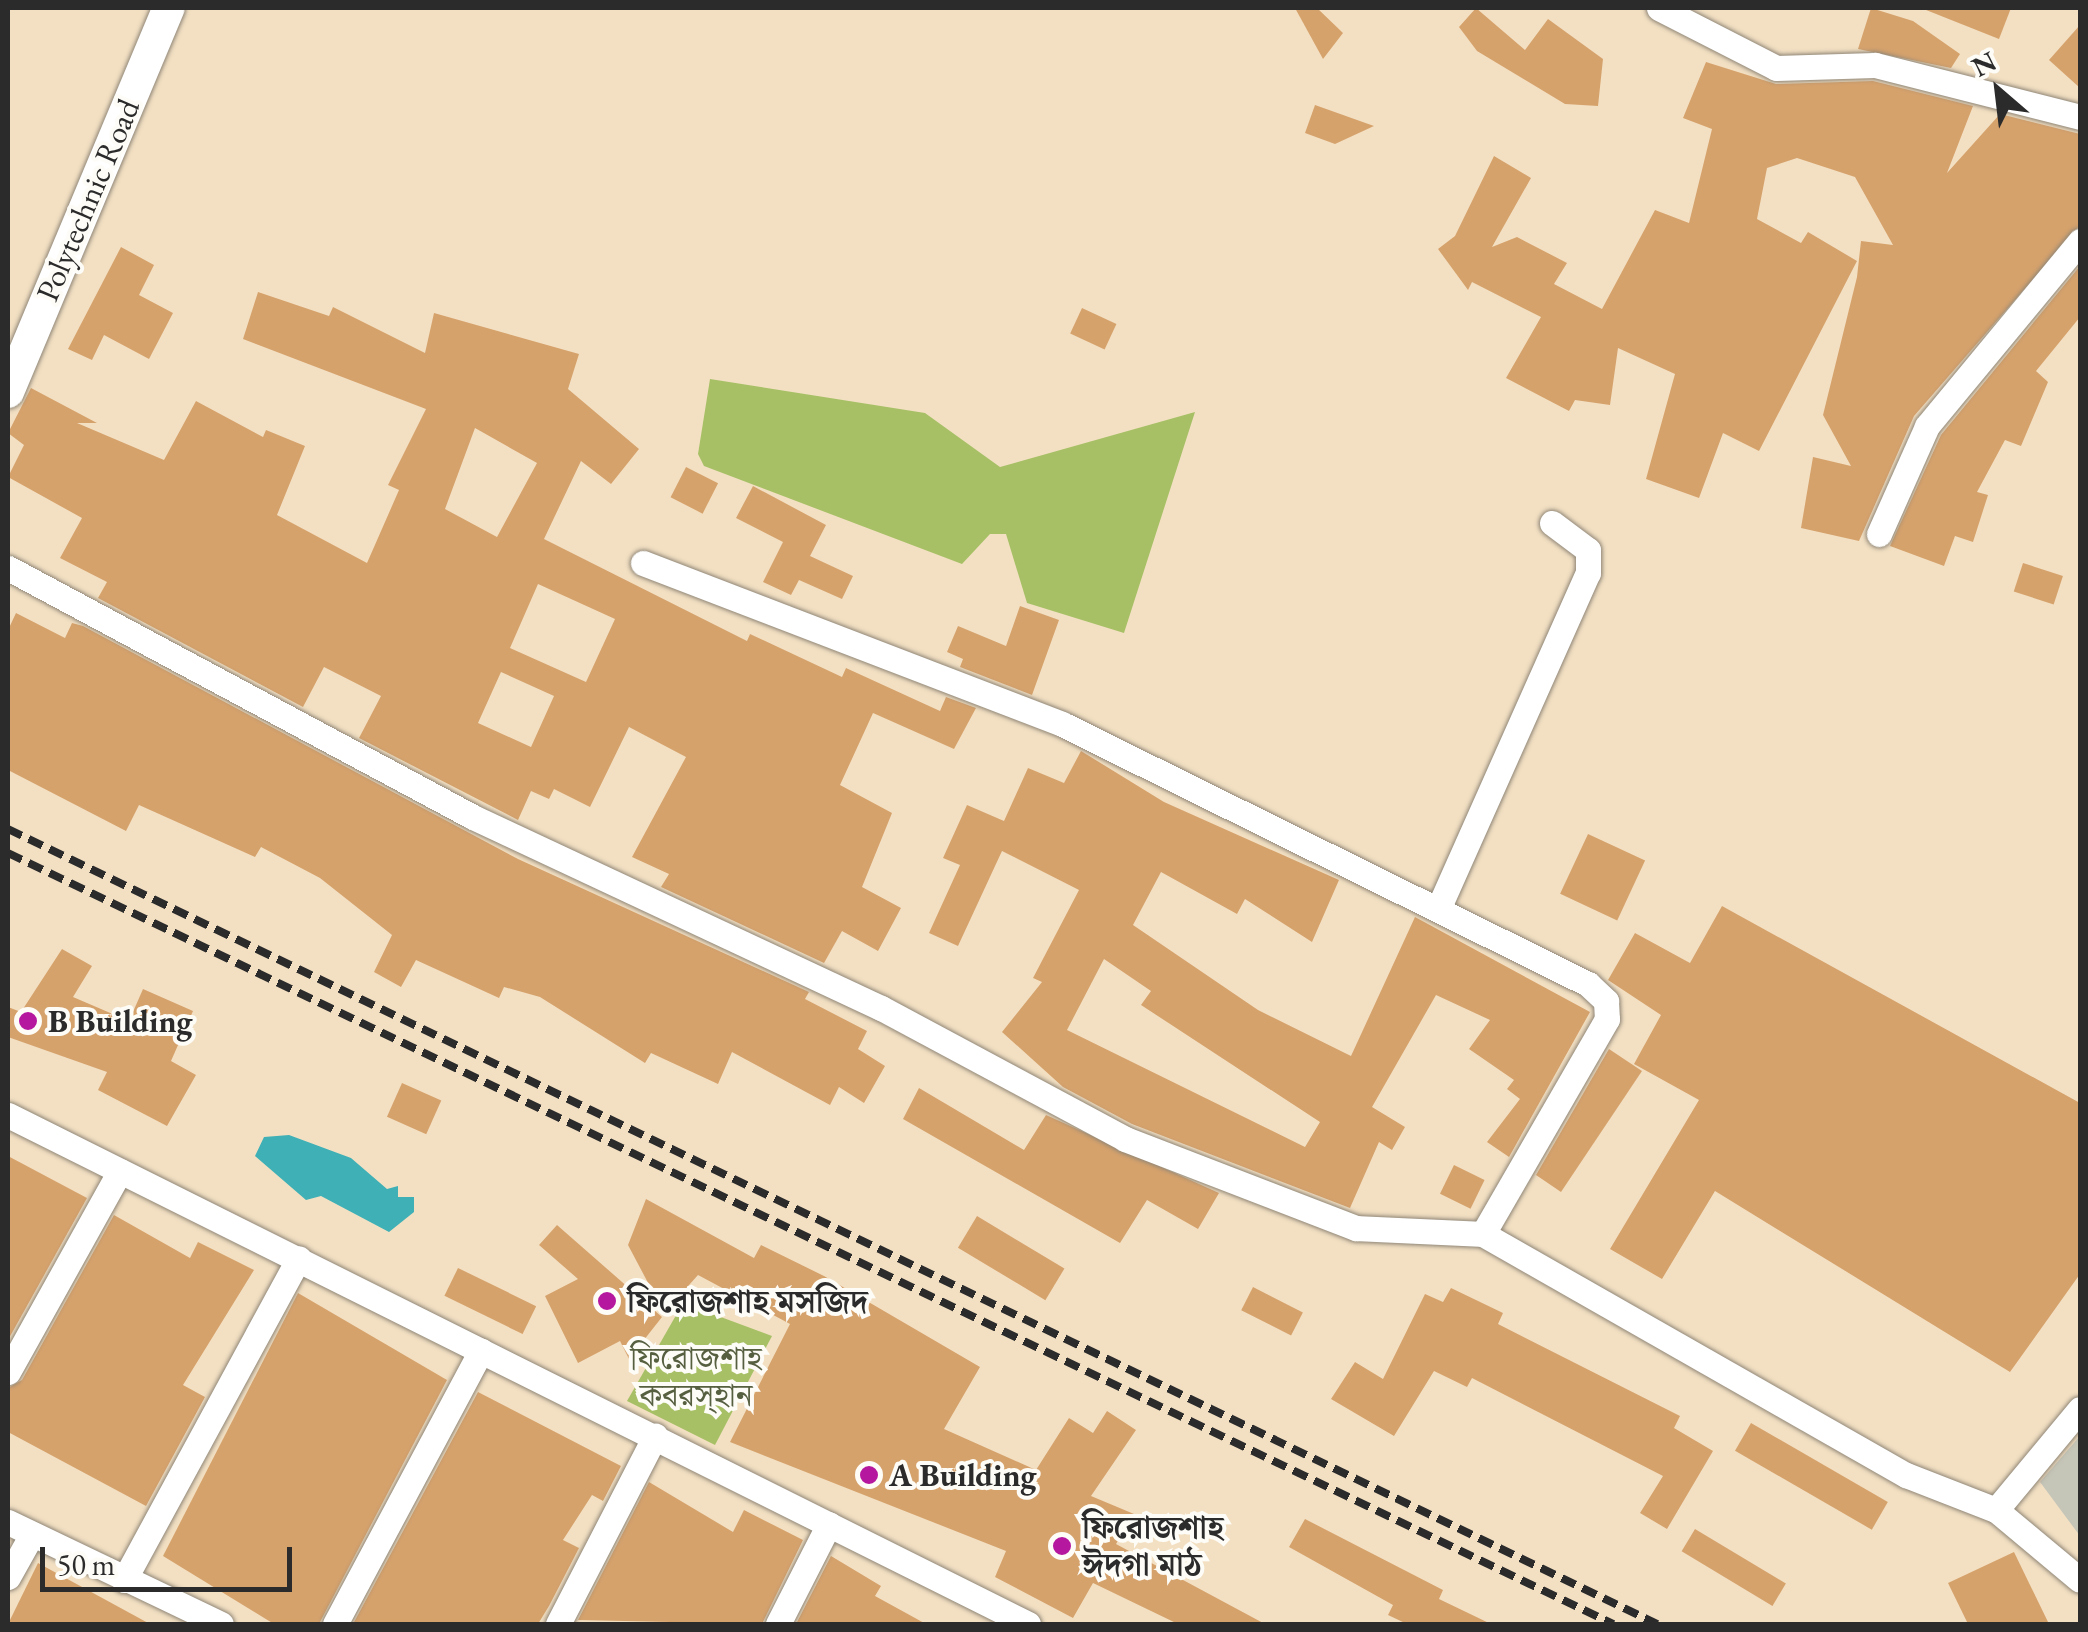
<!DOCTYPE html>
<meta charset="utf-8">
<style>
body{margin:0}
#map{position:relative;width:2088px;height:1632px;overflow:hidden;background:#f3e0c3;font-family:"EB Garamond","Noto Serif Bengali",serif}
div>[style]{position:absolute}
[style*='--x']{left:calc(var(--x)*1px);top:calc(var(--y)*1px);width:calc(var(--w)*1px);rotate:calc(var(--a)*1deg)}
.industrial>*{inset:0;background:#c5c5b8}
.green>*{inset:0;background:#a7c066}
.water>*{inset:0;background:#3fb0b6}
.building>*{inset:0;background:#d6a26c;transform-origin:0 0}
.roads{filter:drop-shadow(0 0 2px #8f8677) drop-shadow(0 0 2px #8f8677)}
.minor>*{height:25px;margin:-12.5px;padding:0 12.5px;transform-origin:12.5px;border-radius:12.5px;background:#fff}
.tertiary>*{height:32px;margin:-16px;padding:0 16px;transform-origin:16px;border-radius:16px;background:#fff}
.rail>*{height:8px;margin-top:-4px;transform-origin:0;background:repeating-linear-gradient(90deg,#2b2b2b 0 15px,transparent 0 23px)}
.dots>*{width:28px;height:28px;translate:-50% -50%;box-sizing:border-box;border:5px solid #fdfcf7;border-radius:50%}
span{translate:-50% -50%;white-space:nowrap;text-align:center;line-height:1.15;-webkit-text-stroke:8px #fdfcf7;paint-order:stroke}
.street-label{font-size:32px;color:#2b2b2b}
.poi-label{font-size:32px;color:#2b2b2b;font-weight:700}
.left{translate:0 -50%;text-align:left}
.park-label{font-size:32px;color:#565f40}
.frame{position:absolute;inset:0;border:10px solid #2b2b2b;pointer-events:none}
.north{position:absolute;left:1948px;top:40px;width:100px;height:100px;-webkit-text-stroke:8px #fdfcf7;paint-order:stroke;rotate:332deg;font-size:28px;font-weight:700;line-height:40px;text-align:center;color:#2b2b2b}
.north::after{content:'';display:block;margin:auto;width:35px;height:45px;background:#2b2b2b;clip-path:polygon(50% 0,100% 100%,50% 72%,0 100%)}
.scale{position:absolute;left:40px;top:1547px;width:252px;height:45px;box-sizing:border-box;border:5px solid #2b2b2b;border-top:0;padding-left:12px;font-size:30px;line-height:35px;white-space:nowrap;color:#2b2b2b;-webkit-text-stroke:8px #fdfcf7;paint-order:stroke}
</style>
<div id="map">
<div class="industrial">
<div style="clip-path:polygon(2080px 1436px,2080px 1536px,2040px 1482px)"></div>
</div>
<div class="green">
<div style="clip-path:polygon(710px 379px,925px 413px,1000px 467px,1195px 412px,1124px 633px,1027px 603px,1006px 534px,990px 534px,962px 564px,704px 466px,698px 454px)"></div>
<div style="clip-path:polygon(683px 1303px,772px 1336px,715px 1445px,627px 1401px)"></div>
</div>
<div class="water">
<div style="clip-path:polygon(289px 1135px,351px 1158px,387px 1189px,398px 1186px,398px 1197px,414px 1197px,414px 1212px,389px 1232px,321px 1196px,306px 1200px,255px 1156px,264px 1137px)"></div>
</div>
<div class="building">
<div style="clip-path:polygon(1295px 8px,1317px 8px,1343px 33px,1323px 59px)"></div>
<div style="clip-path:polygon(1476px 8px,1525px 50px,1548px 19px,1603px 59px,1598px 106px,1565px 104px,1477px 51px,1459px 27px)"></div>
<div style="clip-path:polygon(1871px 8px,1913px 21px,1960px 54px,1951px 68px,1858px 49px)"></div>
<div style="clip-path:polygon(1921px 8px,2011px 8px,1999px 39px)"></div>
<div style="clip-path:polygon(2080px 25px,2080px 88px,2049px 60px)"></div>
<div style="clip-path:polygon(1706px 62px,1776px 84px,1873px 81px,1973px 106px,1947px 173px,2000px 114px,2080px 134px,2080px 225px,1914px 416px,1859px 541px,1801px 528px,1813px 457px,1851px 466px,1823px 415px,1857px 277px,1861px 241px,1893px 245px,1855px 177px,1797px 158px,1767px 168px,1757px 219px,1801px 243px,1808px 232px,1857px 261px,1759px 451px,1723px 433px,1699px 498px,1646px 479px,1675px 374px,1618px 348px,1610px 405px,1575px 400px,1569px 411px,1506px 378px,1541px 317px,1472px 282px,1468px 290px,1438px 249px,1455px 236px,1494px 156px,1531px 178px,1492px 247px,1517px 237px,1567px 263px,1554px 284px,1602px 309px,1655px 210px,1689px 223px,1712px 129px,1683px 118px)"></div>
<div style="clip-path:polygon(1315px 105px,1374px 126px,1335px 144px,1305px 133px)"></div>
<div style="clip-path:polygon(121px 247px,154px 265px,139px 295px,173px 313px,149px 359px,104px 335px,92px 360px,68px 349px)"></div>
<div style="clip-path:polygon(2080px 266px,2080px 317px,2036px 371px,2048px 382px,2021px 446px,2005px 440px,1977px 492px,1988px 495px,1973px 542px,1955px 536px,1944px 566px,1890px 546px,1941px 435px)"></div>
<div style="clip-path:polygon(evenodd,258px 292px,329px 316px,333px 307px,425px 353px,434px 313px,579px 354px,568px 389px,639px 449px,611px 484px,581px 461px,544px 539px,747px 641px,750px 634px,842px 677px,846px 668px,940px 711px,946px 697px,976px 708px,954px 749px,873px 713px,840px 785px,892px 813px,862px 887px,901px 908px,878px 951px,842px 931px,824px 963px,661px 887px,669px 874px,632px 857px,686px 757px,629px 727px,590px 807px,554px 789px,549px 799px,531px 791px,518px 820px,359px 738px,381px 696px,324px 667px,303px 707px,98px 598px,107px 582px,60px 558px,82px 518px,8px 477px,24px 445px,8px 433px,31px 388px,97px 423px,77px 423px,164px 460px,196px 401px,263px 437px,266px 430px,305px 446px,277px 515px,367px 563px,399px 490px,388px 485px,426px 409px,243px 339px,258px 292px,475px 428px,537px 463px,497px 537px,445px 509px,475px 428px,258px 292px,538px 584px,615px 619px,586px 682px,510px 648px,538px 584px,258px 292px,501px 672px,554px 696px,531px 747px,478px 723px,501px 672px)"></div>
<div style="left:1082px;top:308px;width:38px;height:28px;rotate:25deg"></div>
<div style="left:686px;top:467px;width:36px;height:34px;rotate:27deg"></div>
<div style="clip-path:polygon(753px 486px,826px 525px,810px 556px,853px 576px,842px 599px,799px 580px,791px 595px,763px 582px,783px 542px,736px 518px)"></div>
<div style="left:2023px;top:563px;width:42px;height:30px;rotate:18deg"></div>
<div style="clip-path:polygon(1020px 606px,1059px 620px,1032px 695px,960px 667px,963px 659px,947px 652px,958px 626px,1006px 646px)"></div>
<div style="clip-path:polygon(16px 613px,65px 638px,72px 623px,83px 626px,518px 859px,809px 992px,805px 999px,867px 1031px,858px 1049px,885px 1066px,864px 1103px,839px 1087px,830px 1105px,732px 1052px,718px 1084px,651px 1053px,645px 1063px,540px 997px,504px 987px,499px 998px,416px 960px,401px 987px,374px 972px,392px 935px,320px 878px,261px 847px,255px 857px,139px 805px,126px 831px,8px 770px,8px 630px)"></div>
<div style="clip-path:polygon(evenodd,1081px 751px,1164px 802px,1339px 880px,1312px 942px,1245px 899px,1237px 914px,1161px 872px,1133px 925px,1258px 1010px,1351px 1056px,1415px 917px,1590px 1012px,1509px 1157px,1487px 1142px,1520px 1099px,1507px 1089px,1514px 1080px,1469px 1049px,1490px 1020px,1436px 995px,1372px 1107px,1405px 1127px,1392px 1150px,1379px 1142px,1350px 1208px,1132px 1124px,1063px 1087px,1002px 1032px,1042px 982px,1033px 978px,1079px 890px,1002px 851px,958px 946px,929px 933px,960px 865px,943px 858px,967px 805px,1004px 821px,1028px 768px,1064px 783px,1081px 751px,1104px 959px,1151px 991px,1141px 1005px,1320px 1122px,1305px 1147px,1067px 1030px,1104px 959px)"></div>
<div style="left:1588px;top:834px;width:63px;height:66px;rotate:25deg"></div>
<div style="clip-path:polygon(1722px 906px,2080px 1103px,2080px 1274px,2010px 1372px,1715px 1191px,1662px 1279px,1610px 1249px,1699px 1100px,1634px 1064px,1661px 1015px,1608px 980px,1635px 933px,1690px 963px)"></div>
<div style="clip-path:polygon(62px 949px,92px 966px,73px 997px,129px 1021px,143px 989px,193px 1011px,171px 1061px,196px 1075px,167px 1126px,98px 1090px,107px 1072px,8px 1037px,8px 1007px,21px 1012px)"></div>
<div style="clip-path:polygon(1609px 1049px,1642px 1071px,1561px 1192px,1536px 1175px)"></div>
<div style="left:402px;top:1083px;width:43px;height:37px;rotate:24deg"></div>
<div style="clip-path:polygon(919px 1088px,1024px 1150px,1046px 1115px,1219px 1193px,1198px 1229px,1147px 1200px,1120px 1243px,903px 1119px)"></div>
<div style="clip-path:polygon(8px 1156px,87px 1198px,8px 1340px)"></div>
<div style="left:1454px;top:1165px;width:34px;height:32px;rotate:26deg"></div>
<div style="clip-path:polygon(646px 1199px,754px 1258px,761px 1245px,824px 1276px,980px 1367px,944px 1429px,1036px 1470px,1069px 1418px,1093px 1433px,1107px 1411px,1136px 1430px,1091px 1496px,1134px 1514px,1116px 1544px,1265px 1624px,1178px 1624px,1093px 1583px,1073px 1618px,995px 1577px,1006px 1551px,730px 1442px,790px 1324px,698px 1275px,664px 1313px,628px 1245px)"></div>
<div style="clip-path:polygon(114px 1215px,190px 1258px,198px 1242px,254px 1270px,183px 1385px,205px 1397px,146px 1506px,8px 1432px,8px 1388px,22px 1380px)"></div>
<div style="left:977px;top:1216px;width:102px;height:37px;rotate:31deg"></div>
<div style="clip-path:polygon(557px 1225px,662px 1317px,629px 1359px,620px 1341px,578px 1363px,545px 1296px,578px 1279px,539px 1245px)"></div>
<div style="left:458px;top:1268px;width:87px;height:31px;rotate:26deg"></div>
<div style="left:1253px;top:1287px;width:56px;height:26px;rotate:27deg"></div>
<div style="clip-path:polygon(1451px 1288px,1503px 1313px,1498px 1324px,1680px 1416px,1674px 1428px,1713px 1451px,1667px 1529px,1640px 1513px,1663px 1476px,1472px 1378px,1467px 1387px,1434px 1371px,1394px 1436px,1331px 1399px,1355px 1362px,1383px 1379px,1425px 1294px,1443px 1302px)"></div>
<div style="clip-path:polygon(298px 1293px,447px 1380px,319px 1624px,274px 1624px,163px 1556px)"></div>
<div style="clip-path:polygon(478px 1392px,621px 1466px,603px 1501px,592px 1495px,563px 1540px,579px 1548px,549px 1606px,538px 1624px,353px 1624px)"></div>
<div style="left:1751px;top:1423px;width:158px;height:32px;rotate:30deg"></div>
<div style="clip-path:polygon(649px 1482px,733px 1532px,744px 1510px,803px 1540px,762px 1624px,578px 1620px)"></div>
<div style="clip-path:polygon(1305px 1519px,1443px 1590px,1439px 1599px,1491px 1624px,1407px 1624px,1388px 1615px,1393px 1605px,1289px 1547px)"></div>
<div style="left:1695px;top:1529px;width:106px;height:26px;rotate:31deg"></div>
<div style="clip-path:polygon(2014px 1552px,2049px 1624px,1968px 1624px,1948px 1583px)"></div>
<div style="clip-path:polygon(831px 1556px,881px 1586px,875px 1596px,926px 1624px,796px 1624px)"></div>
<div style="clip-path:polygon(38px 1563px,150px 1624px,8px 1624px)"></div>
</div>
<div class="roads">
<div class="minor">
<div style="--x:1659;--y:8;--w:131;--a:27.1"></div>
<div style="--x:1776;--y:68;--w:99;--a:-1.7"></div>
<div style="--x:1875;--y:65;--w:211;--a:14.2"></div>
<div style="--x:1879;--y:534;--w:118;--a:-66"></div>
<div style="--x:1927;--y:426;--w:240;--a:-50.4"></div>
<div style="--x:643;--y:563;--w:449;--a:21"></div>
<div style="--x:1062;--y:724;--w:587;--a:26.3"></div>
<div style="--x:1588;--y:984;--w:25;--a:43"></div>
<div style="--x:1606;--y:1001;--w:18;--a:87"></div>
<div style="--x:1607;--y:1019;--w:248;--a:120"></div>
<div style="--x:8;--y:568;--w:527;--a:28.17"></div>
<div style="--x:473;--y:817;--w:450;--a:25.1"></div>
<div style="--x:881;--y:1008;--w:277;--a:28.2"></div>
<div style="--x:1125;--y:1139;--w:248;--a:21.1"></div>
<div style="--x:1356;--y:1228;--w:127;--a:2.7"></div>
<div style="--x:1483;--y:1234;--w:487;--a:29.7"></div>
<div style="--x:1906;--y:1475;--w:97;--a:21.3"></div>
<div style="--x:1996;--y:1510;--w:109;--a:39.8"></div>
<div style="--x:1439;--y:907;--w:366;--a:-66"></div>
<div style="--x:1588;--y:573;--w:23;--a:-90"></div>
<div style="--x:1588;--y:550;--w:45;--a:-143.1"></div>
<div style="--x:8;--y:1115;--w:1140;--a:26.52"></div>
<div style="--x:8;--y:1372;--w:230;--a:-60.9"></div>
<div style="--x:1996;--y:1510;--w:131;--a:-50.3"></div>
<div style="--x:8;--y:1522;--w:236;--a:25.6"></div>
<div style="--x:8;--y:1577;--w:49;--a:-60.8"></div>
<div style="--x:124;--y:1580;--w:366;--a:-61.5"></div>
<div style="--x:335;--y:1624;--w:310;--a:-61.9"></div>
<div style="--x:558;--y:1624;--w:212;--a:-62.7"></div>
<div style="--x:778;--y:1624;--w:112;--a:-63"></div>
</div>
<div class="tertiary">
<div style="--x:8;--y:392;--w:416;--a:-67.3"></div>
</div>
</div>
<div class="rail">
<div style="--x:8;--y:829;--w:1831;--a:25.74"></div>
<div style="--x:8;--y:853;--w:1781;--a:25.66"></div>
</div>
<div class="dots">
<div style="left:28px;top:1021px;background:#b5179e"></div>
<div style="left:607px;top:1301px;background:#b5179e"></div>
<div style="left:869px;top:1475px;background:#b5179e"></div>
<div style="left:1062px;top:1546px;background:#b5179e"></div>
</div>
<div class="street-label">
<span style="left:88px;top:200px;rotate:-67deg">Polytechnic Road</span>
</div>
<div class="poi-label">
<span class="left" style="left:48px;top:1021px">B Building</span>
<span class="left" style="left:627px;top:1301px">ফিরোজশাহ মসজিদ</span>
<span class="left" style="left:889px;top:1475px">A Building</span>
<span class="left" style="left:1082px;top:1546px">ফিরোজশাহ<br>ঈদগা মাঠ</span>
</div>
<div class="park-label">
<span style="left:696px;top:1377px">ফিরোজশাহ<br>কবরস্হান</span>
</div>
<div class="frame"></div>
<div class="north">N</div>
<div class="scale">50 m</div>
</div>
